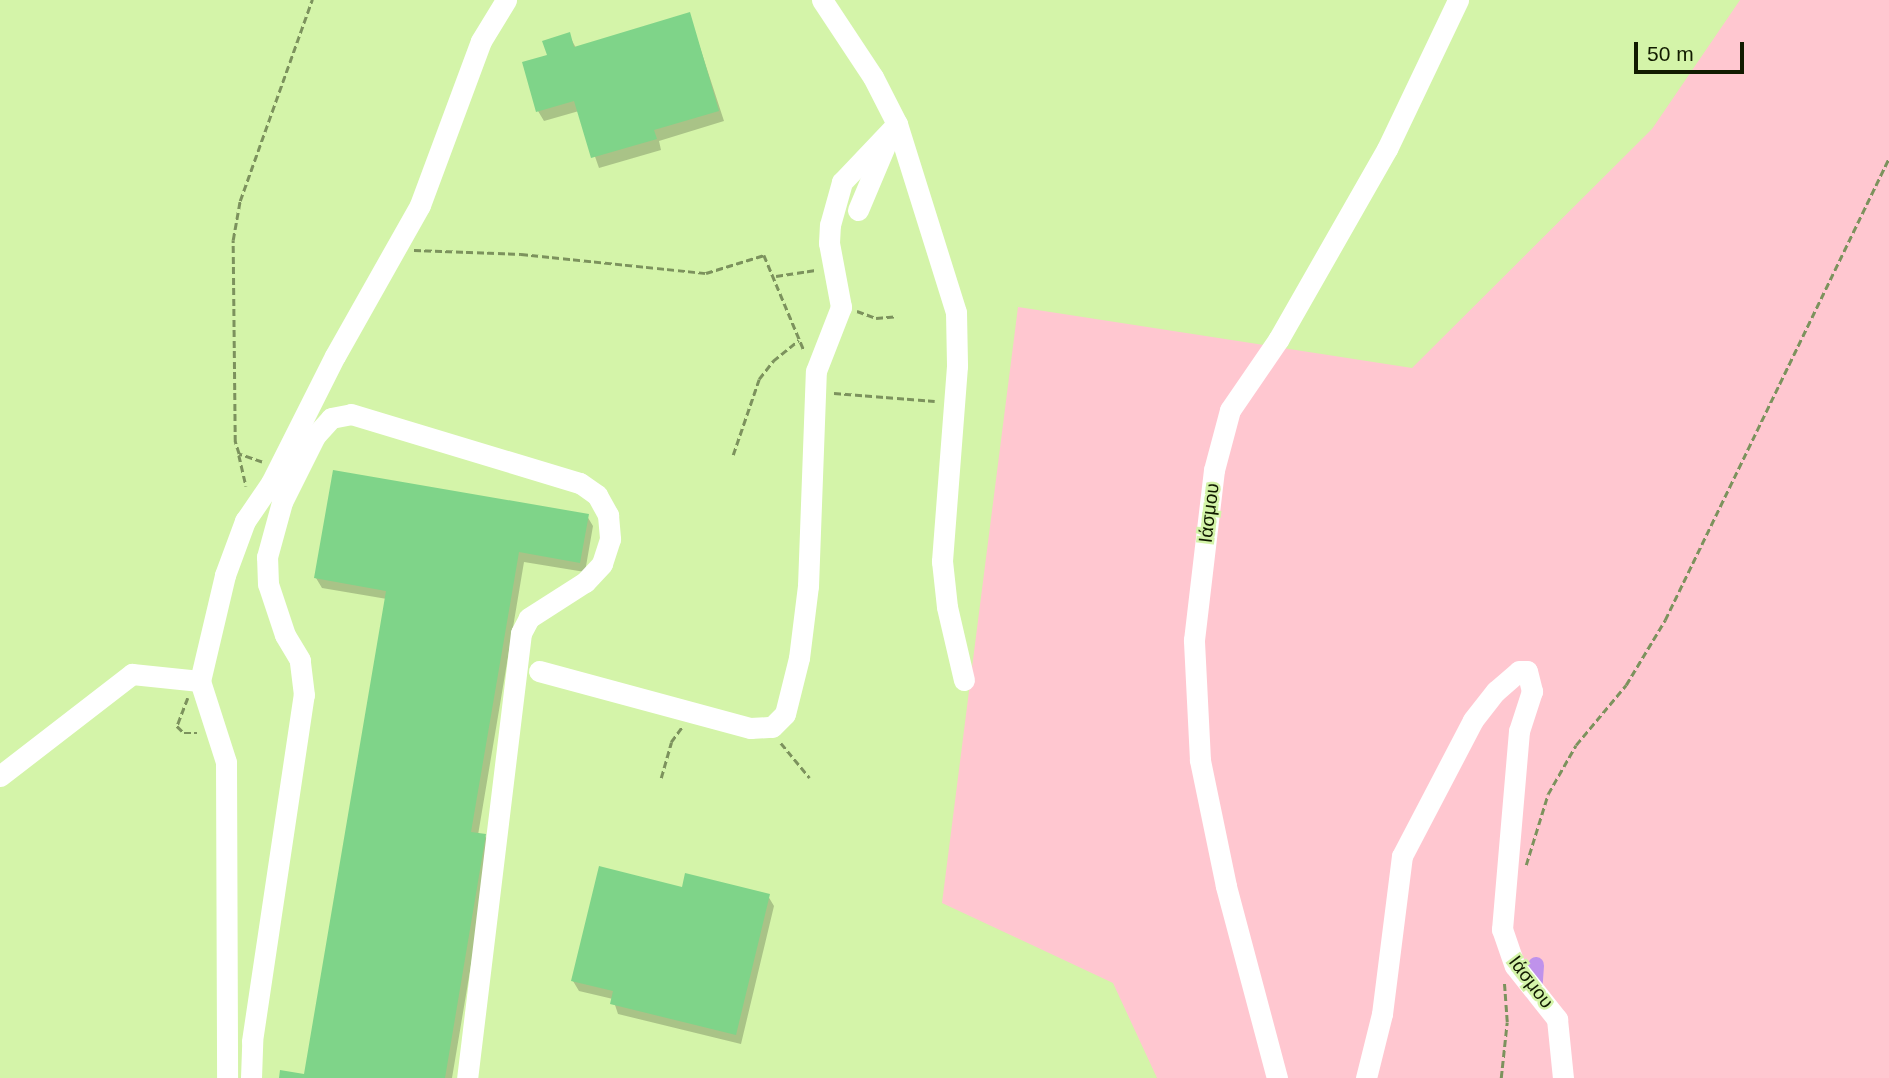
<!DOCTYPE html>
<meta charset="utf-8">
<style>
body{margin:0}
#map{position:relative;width:1889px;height:1078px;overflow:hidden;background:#d4f4a9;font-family:Arial,sans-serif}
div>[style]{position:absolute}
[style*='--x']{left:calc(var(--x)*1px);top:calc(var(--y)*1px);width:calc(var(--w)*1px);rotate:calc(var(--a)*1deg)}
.green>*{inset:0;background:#ffc7d0}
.shadow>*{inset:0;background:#0003}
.canal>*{height:16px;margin:-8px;padding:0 8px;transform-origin:8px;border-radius:8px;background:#bf92eb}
.building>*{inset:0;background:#7fd489}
.path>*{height:2.5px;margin-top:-1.25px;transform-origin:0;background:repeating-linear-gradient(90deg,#7c925d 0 7px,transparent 0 10.5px)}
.minor>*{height:21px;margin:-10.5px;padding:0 10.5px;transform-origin:10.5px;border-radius:10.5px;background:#fff}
span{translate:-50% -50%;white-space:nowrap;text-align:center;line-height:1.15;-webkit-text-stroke:5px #d4f4a9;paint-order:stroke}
.street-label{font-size:19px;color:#111b00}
.scale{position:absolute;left:1634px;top:42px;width:110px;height:32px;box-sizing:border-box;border:4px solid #111b00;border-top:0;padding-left:9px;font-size:21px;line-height:24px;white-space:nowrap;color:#111b00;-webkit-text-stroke:5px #d4f4a9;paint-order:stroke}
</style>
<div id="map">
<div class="green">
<div style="clip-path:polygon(1740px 0,1889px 0,1889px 1078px,1157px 1078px,1113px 983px,942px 903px,1018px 307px,1412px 368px,1652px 129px)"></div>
</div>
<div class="shadow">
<div style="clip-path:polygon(689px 14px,724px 121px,659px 141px,661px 150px,599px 168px,579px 111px,544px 121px,538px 111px,549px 56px,569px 35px,576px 48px)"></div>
<div style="clip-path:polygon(587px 516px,593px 526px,585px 572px,524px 562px,478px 835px,485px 836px,491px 846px,452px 1078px,281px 1078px,305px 1076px,387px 599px,322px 588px,316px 578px)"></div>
<div style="clip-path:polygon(683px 889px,768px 896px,774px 906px,741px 1044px,618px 1014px,613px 999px,579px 991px,573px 981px)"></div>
</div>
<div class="canal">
<div style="--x:1534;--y:994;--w:29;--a:-86"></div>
</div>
<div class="building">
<div style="clip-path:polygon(690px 12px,719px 111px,654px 130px,657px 139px,591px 158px,574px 101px,536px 112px,522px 62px,547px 55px,542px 41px,570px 32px,574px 47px)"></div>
<div style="clip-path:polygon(333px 470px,589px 514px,580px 563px,519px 552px,471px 832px,486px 834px,445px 1078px,279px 1078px,280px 1070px,304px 1074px,386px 591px,314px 578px)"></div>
<div style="clip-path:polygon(599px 866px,682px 887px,685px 873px,770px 894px,736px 1035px,610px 1004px,613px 991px,571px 981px)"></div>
</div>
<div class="path">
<div style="--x:414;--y:250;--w:107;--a:2.1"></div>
<div style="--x:521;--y:254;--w:186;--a:5.9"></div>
<div style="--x:706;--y:273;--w:61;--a:-17.2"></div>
<div style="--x:764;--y:255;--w:103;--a:67.2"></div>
<div style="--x:776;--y:276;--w:40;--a:-8.5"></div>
<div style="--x:857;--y:311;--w:20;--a:20"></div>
<div style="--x:876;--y:318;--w:21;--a:-5"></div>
<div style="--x:834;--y:393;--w:101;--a:4.5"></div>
<div style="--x:239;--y:455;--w:32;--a:77"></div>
<div style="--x:733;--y:455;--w:80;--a:-71.1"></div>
<div style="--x:759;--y:379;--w:23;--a:-52"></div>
<div style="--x:773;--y:361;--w:33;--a:-39"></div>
<div style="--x:262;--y:462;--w:24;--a:-161"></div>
<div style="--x:239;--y:454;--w:13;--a:-108"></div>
<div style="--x:235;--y:442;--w:202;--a:-90.6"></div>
<div style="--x:233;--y:240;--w:40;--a:-80"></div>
<div style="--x:240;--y:201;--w:214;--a:-70.3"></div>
<div style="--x:188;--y:698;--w:30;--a:111"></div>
<div style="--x:177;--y:726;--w:10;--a:45"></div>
<div style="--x:184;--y:733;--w:13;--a:0"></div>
<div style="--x:781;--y:743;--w:45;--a:50.4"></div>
<div style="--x:661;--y:778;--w:37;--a:-74"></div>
<div style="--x:671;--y:742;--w:19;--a:-54"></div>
<div style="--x:1526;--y:865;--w:74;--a:-72.8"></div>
<div style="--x:1548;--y:794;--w:56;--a:-60.3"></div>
<div style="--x:1576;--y:745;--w:78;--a:-50.2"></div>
<div style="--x:1626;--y:685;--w:76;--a:-59"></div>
<div style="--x:1665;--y:620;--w:513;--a:-64.13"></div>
<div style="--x:1501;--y:1078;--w:56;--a:-83.9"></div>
<div style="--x:1507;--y:1022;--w:42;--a:-94.1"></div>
</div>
<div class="minor">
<div style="--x:822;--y:0;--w:92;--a:56.5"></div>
<div style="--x:873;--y:77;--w:53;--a:62.9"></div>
<div style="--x:897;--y:124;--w:197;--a:72.6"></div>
<div style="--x:956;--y:312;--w:54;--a:88.9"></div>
<div style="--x:957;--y:366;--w:196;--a:94.4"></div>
<div style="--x:942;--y:561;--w:46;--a:83.8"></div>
<div style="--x:947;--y:607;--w:75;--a:76.9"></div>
<div style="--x:858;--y:210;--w:75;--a:-67.2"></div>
<div style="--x:539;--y:671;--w:219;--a:15.1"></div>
<div style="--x:750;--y:728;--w:22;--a:-3"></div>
<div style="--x:772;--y:727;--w:18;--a:-45"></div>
<div style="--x:785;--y:714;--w:58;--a:-76"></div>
<div style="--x:799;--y:658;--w:73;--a:-82.9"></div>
<div style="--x:808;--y:586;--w:215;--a:-87.9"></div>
<div style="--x:816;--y:371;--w:69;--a:-68.7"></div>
<div style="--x:841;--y:307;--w:65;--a:-100.6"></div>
<div style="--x:829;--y:243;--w:18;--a:-87"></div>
<div style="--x:830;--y:225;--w:45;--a:-74.4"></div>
<div style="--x:842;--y:182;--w:80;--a:-46.5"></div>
<div style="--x:200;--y:681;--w:109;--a:-76.7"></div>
<div style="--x:225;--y:575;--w:58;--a:-69.7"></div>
<div style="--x:245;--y:521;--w:46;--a:-55.6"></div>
<div style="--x:271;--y:483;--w:142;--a:-63.3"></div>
<div style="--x:335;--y:356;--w:173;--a:-60.6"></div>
<div style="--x:420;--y:205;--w:175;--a:-69.6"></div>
<div style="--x:481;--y:41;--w:48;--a:-58.6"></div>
<div style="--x:0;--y:776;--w:167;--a:-37.7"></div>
<div style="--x:132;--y:674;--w:68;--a:5.9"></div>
<div style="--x:200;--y:681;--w:85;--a:72.2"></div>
<div style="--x:226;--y:762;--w:316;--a:89.8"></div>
<div style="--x:251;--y:1078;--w:37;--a:-88"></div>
<div style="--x:252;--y:1041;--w:350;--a:-81.5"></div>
<div style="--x:304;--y:695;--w:35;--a:-97"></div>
<div style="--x:300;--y:660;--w:29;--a:-121"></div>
<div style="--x:285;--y:635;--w:54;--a:-108.4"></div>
<div style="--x:268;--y:584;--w:27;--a:-92"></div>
<div style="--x:267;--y:557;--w:57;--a:-74.7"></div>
<div style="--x:282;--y:502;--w:74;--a:-63.4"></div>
<div style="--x:315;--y:436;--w:24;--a:-48"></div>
<div style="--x:331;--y:418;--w:20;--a:-11"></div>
<div style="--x:351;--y:414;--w:239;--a:16.8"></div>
<div style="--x:580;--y:483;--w:21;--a:35"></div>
<div style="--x:597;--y:495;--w:23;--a:61"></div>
<div style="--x:608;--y:515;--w:24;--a:85"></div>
<div style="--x:610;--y:539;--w:26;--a:108"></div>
<div style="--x:602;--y:564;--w:25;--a:133"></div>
<div style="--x:585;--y:582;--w:67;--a:147.3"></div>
<div style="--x:529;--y:618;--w:17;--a:118"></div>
<div style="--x:521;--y:633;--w:448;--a:96.9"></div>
<div style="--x:1277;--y:1078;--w:199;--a:-104.9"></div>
<div style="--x:1226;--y:886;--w:129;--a:-101.7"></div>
<div style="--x:1200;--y:760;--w:120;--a:-92.9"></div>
<div style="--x:1194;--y:640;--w:171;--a:-83.3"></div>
<div style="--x:1214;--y:470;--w:62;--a:-75.1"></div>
<div style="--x:1230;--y:410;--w:85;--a:-55.6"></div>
<div style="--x:1278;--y:340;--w:220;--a:-60.3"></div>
<div style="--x:1387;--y:149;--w:165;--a:-64.5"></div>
<div style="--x:1366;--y:1078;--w:66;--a:-76"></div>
<div style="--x:1382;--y:1014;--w:159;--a:-82.8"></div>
<div style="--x:1402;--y:856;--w:153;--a:-62.4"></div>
<div style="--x:1473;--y:720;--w:37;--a:-52"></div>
<div style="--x:1496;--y:691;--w:30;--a:-41"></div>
<div style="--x:1519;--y:671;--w:8;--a:0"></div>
<div style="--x:1527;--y:671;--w:21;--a:76"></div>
<div style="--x:1532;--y:691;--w:42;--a:108"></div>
<div style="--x:1519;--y:731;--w:199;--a:94.9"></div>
<div style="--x:1502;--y:929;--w:39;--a:71"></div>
<div style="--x:1515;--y:966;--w:68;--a:51.6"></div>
<div style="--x:1557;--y:1019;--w:59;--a:84.2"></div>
</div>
<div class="street-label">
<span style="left:1209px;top:513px;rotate:-83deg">Ιάσμου</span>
<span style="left:1531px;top:982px;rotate:53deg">Ιάσμου</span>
</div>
<div class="scale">50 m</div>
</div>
